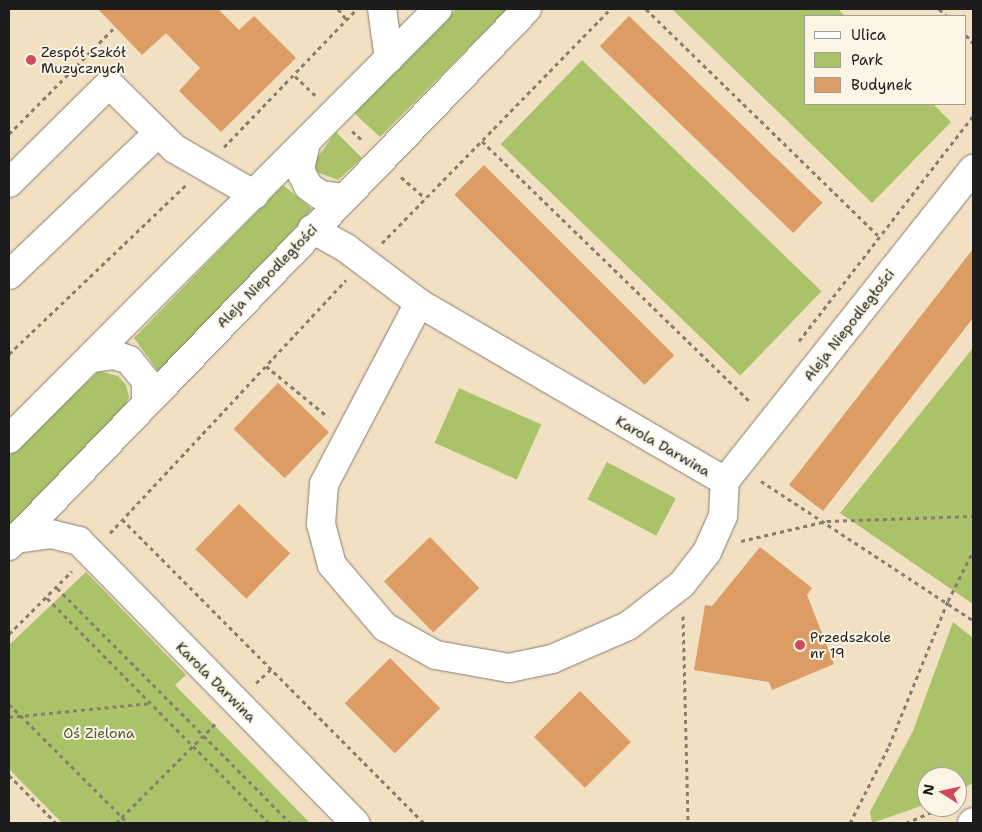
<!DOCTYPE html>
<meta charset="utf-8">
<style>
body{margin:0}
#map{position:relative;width:982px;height:832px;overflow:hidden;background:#f2e0c3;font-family:"Shantell Sans",sans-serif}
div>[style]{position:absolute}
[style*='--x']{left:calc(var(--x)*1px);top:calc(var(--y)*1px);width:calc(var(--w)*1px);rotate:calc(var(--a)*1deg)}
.green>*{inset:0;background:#aac369;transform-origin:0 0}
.building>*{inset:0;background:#dc9c63;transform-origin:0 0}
.path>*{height:3px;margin-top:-1.5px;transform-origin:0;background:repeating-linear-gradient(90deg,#877e70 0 4px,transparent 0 8px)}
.roads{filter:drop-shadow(0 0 1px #877e70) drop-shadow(0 0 1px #877e70)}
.minor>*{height:28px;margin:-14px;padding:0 14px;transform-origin:14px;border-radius:14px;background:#fff}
.dots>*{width:14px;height:14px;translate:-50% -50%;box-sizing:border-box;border:2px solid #fcf5e5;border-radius:50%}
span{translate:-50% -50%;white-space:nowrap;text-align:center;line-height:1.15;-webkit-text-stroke:4px #fcf5e5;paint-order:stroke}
.poi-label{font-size:14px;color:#1c1c1c}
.left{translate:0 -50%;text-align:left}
.street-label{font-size:14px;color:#1c1c1c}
.park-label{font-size:14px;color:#4e5637}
.frame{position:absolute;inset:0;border:10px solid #1c1c1c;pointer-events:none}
.legend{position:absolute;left:804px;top:15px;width:162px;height:90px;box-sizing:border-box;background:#fcf5e5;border:1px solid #a29e95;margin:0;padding:6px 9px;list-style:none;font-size:15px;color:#1c1c1c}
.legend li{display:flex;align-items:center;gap:10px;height:25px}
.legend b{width:25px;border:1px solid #a29e95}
.north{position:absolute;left:917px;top:767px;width:50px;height:50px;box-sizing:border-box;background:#fcf5e5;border:1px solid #a29e95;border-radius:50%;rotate:280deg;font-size:14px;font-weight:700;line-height:20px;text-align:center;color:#1c1c1c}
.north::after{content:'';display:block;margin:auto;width:18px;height:22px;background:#d1495b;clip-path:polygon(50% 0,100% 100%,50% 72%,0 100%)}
</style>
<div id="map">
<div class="green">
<div style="clip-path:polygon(456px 9px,507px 9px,380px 137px,354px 113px)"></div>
<div style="clip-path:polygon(672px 9px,838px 9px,845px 16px,806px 16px,806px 104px,933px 104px,951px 122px,872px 203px)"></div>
<div style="left:582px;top:60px;width:333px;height:117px;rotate:44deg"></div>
<div style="clip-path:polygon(336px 132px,362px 158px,338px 180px,317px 172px,314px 162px)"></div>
<div style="clip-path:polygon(283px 185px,312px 209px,165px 372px,158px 371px,134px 338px)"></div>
<div style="clip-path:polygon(973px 348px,973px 604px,840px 513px)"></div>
<div style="clip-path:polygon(99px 371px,118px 376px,126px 385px,129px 397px,122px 413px,9px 527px,9px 455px)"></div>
<div style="left:459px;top:388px;width:90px;height:60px;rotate:24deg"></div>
<div style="left:607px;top:462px;width:78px;height:42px;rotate:28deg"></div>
<div style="clip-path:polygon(86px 572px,186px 675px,175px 685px,310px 823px,62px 823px,9px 769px,9px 645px)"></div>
<div style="clip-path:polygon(953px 622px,973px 638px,973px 783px,957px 792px,957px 777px,927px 777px,927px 804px,872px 823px,870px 812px,913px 731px)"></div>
</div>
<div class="building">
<div style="clip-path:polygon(98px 9px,218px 9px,239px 30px,254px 16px,296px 58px,221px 132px,179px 91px,200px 68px,166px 33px,142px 55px)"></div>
<div style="left:629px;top:16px;width:269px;height:42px;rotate:44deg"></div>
<div style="left:484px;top:165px;width:269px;height:42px;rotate:45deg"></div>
<div style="clip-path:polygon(973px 249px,973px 318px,823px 511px,789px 485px)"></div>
<div style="left:278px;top:383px;width:71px;height:64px;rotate:44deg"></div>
<div style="left:239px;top:504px;width:71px;height:63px;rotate:44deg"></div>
<div style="left:430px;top:537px;width:71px;height:64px;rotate:46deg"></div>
<div style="clip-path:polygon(760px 547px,812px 588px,807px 595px,834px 664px,772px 690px,769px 682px,694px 670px,705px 605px,712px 606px)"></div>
<div style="left:390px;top:658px;width:71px;height:64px;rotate:45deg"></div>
<div style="left:580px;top:691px;width:72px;height:65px;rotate:45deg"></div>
</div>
<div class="path">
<div style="--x:338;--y:9;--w:14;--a:51"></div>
<div style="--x:646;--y:9;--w:327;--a:44.3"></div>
<div style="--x:939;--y:9;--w:11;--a:41"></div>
<div style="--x:966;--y:35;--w:11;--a:49"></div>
<div style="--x:295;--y:76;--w:28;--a:44"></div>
<div style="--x:352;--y:131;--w:13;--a:42"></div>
<div style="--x:9;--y:134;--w:149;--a:-45.3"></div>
<div style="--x:482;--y:141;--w:376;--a:44.2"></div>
<div style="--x:224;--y:147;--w:189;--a:-46.1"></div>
<div style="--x:401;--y:177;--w:32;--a:41"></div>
<div style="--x:382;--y:243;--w:327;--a:-45.7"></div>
<div style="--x:799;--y:341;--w:284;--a:-52.3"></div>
<div style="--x:9;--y:354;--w:245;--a:-43.7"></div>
<div style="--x:266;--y:366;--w:80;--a:39.4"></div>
<div style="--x:761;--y:481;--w:254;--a:33.3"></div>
<div style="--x:122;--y:519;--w:429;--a:45.2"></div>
<div style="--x:110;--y:533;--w:346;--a:-47"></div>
<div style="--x:741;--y:541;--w:88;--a:-13.1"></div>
<div style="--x:827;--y:521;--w:146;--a:-2"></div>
<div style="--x:57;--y:588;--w:331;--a:45.2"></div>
<div style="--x:47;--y:598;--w:316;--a:45.4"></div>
<div style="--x:683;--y:616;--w:207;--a:88.6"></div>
<div style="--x:9;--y:634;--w:89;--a:-45"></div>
<div style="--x:256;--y:683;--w:21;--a:-43"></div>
<div style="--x:9;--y:704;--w:168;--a:45"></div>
<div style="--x:9;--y:717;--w:143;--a:-5.6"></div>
<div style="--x:9;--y:775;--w:67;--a:45.6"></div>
<div style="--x:116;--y:823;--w:144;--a:-45"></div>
<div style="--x:850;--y:823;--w:86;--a:-63.1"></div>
<div style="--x:889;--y:746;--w:157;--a:-67.9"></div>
<div style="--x:948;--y:601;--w:56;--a:-63.4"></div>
<div style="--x:906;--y:823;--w:40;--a:-23.4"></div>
</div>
<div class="roads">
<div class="minor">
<div style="--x:382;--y:9;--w:50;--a:82"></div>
<div style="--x:306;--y:143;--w:28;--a:103"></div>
<div style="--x:300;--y:170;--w:18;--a:63"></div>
<div style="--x:308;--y:186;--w:15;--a:37"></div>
<div style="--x:320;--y:195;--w:23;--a:7"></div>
<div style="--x:9;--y:183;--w:141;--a:-44.7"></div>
<div style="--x:109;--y:84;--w:93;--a:44.6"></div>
<div style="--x:175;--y:149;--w:92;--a:29.9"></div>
<div style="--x:312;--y:229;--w:39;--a:29"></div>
<div style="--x:346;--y:248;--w:91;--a:37"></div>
<div style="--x:419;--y:303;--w:354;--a:30.2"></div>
<div style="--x:9;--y:275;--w:206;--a:-43.6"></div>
<div style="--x:419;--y:303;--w:204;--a:117.7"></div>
<div style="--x:324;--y:484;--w:40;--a:94.3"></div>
<div style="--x:321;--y:524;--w:42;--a:75"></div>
<div style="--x:332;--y:565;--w:82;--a:49.5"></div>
<div style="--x:385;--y:627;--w:58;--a:28.8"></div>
<div style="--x:436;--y:655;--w:74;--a:10.1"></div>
<div style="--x:509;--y:668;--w:44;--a:-11.8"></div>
<div style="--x:552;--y:659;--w:83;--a:-23.5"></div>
<div style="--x:628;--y:626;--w:68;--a:-37.9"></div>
<div style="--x:682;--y:584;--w:41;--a:-52"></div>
<div style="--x:707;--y:552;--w:39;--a:-66"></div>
<div style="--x:723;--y:516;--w:35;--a:-87"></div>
<div style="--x:93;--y:358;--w:22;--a:-8"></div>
<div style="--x:115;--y:355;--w:15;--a:20"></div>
<div style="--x:129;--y:360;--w:27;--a:51"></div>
<div style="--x:146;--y:381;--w:22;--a:90"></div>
<div style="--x:9;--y:439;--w:607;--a:-45.07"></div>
<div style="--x:725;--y:481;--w:399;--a:-51.5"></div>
<div style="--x:16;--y:539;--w:35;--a:-8"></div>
<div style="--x:51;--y:534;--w:29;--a:14"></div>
<div style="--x:79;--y:541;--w:395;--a:45.6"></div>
<div style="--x:9;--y:546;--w:746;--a:-46.03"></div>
<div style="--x:972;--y:823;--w:1;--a:-45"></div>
</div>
</div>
<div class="dots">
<div style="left:31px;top:60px;background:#d1495b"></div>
<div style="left:800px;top:645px;background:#d1495b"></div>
</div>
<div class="poi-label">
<span class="left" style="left:41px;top:60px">Zespół Szkół<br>Muzycznych</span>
<span class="left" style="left:810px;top:645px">Przedszkole<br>nr 19</span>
</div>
<div class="street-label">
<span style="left:267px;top:276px;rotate:-46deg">Aleja Niepodległości</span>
<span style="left:849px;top:325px;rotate:-52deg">Aleja Niepodległości</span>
<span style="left:663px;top:446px;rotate:30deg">Karola Darwina</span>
<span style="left:216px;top:682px;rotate:45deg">Karola Darwina</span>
</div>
<div class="park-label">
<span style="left:99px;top:733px">Oś Zielona</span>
</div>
<div class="frame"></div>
<ul class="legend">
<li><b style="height:6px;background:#fff"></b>Ulica</li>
<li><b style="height:14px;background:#aac369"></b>Park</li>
<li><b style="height:14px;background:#dc9c63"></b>Budynek</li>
</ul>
<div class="north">N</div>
</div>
